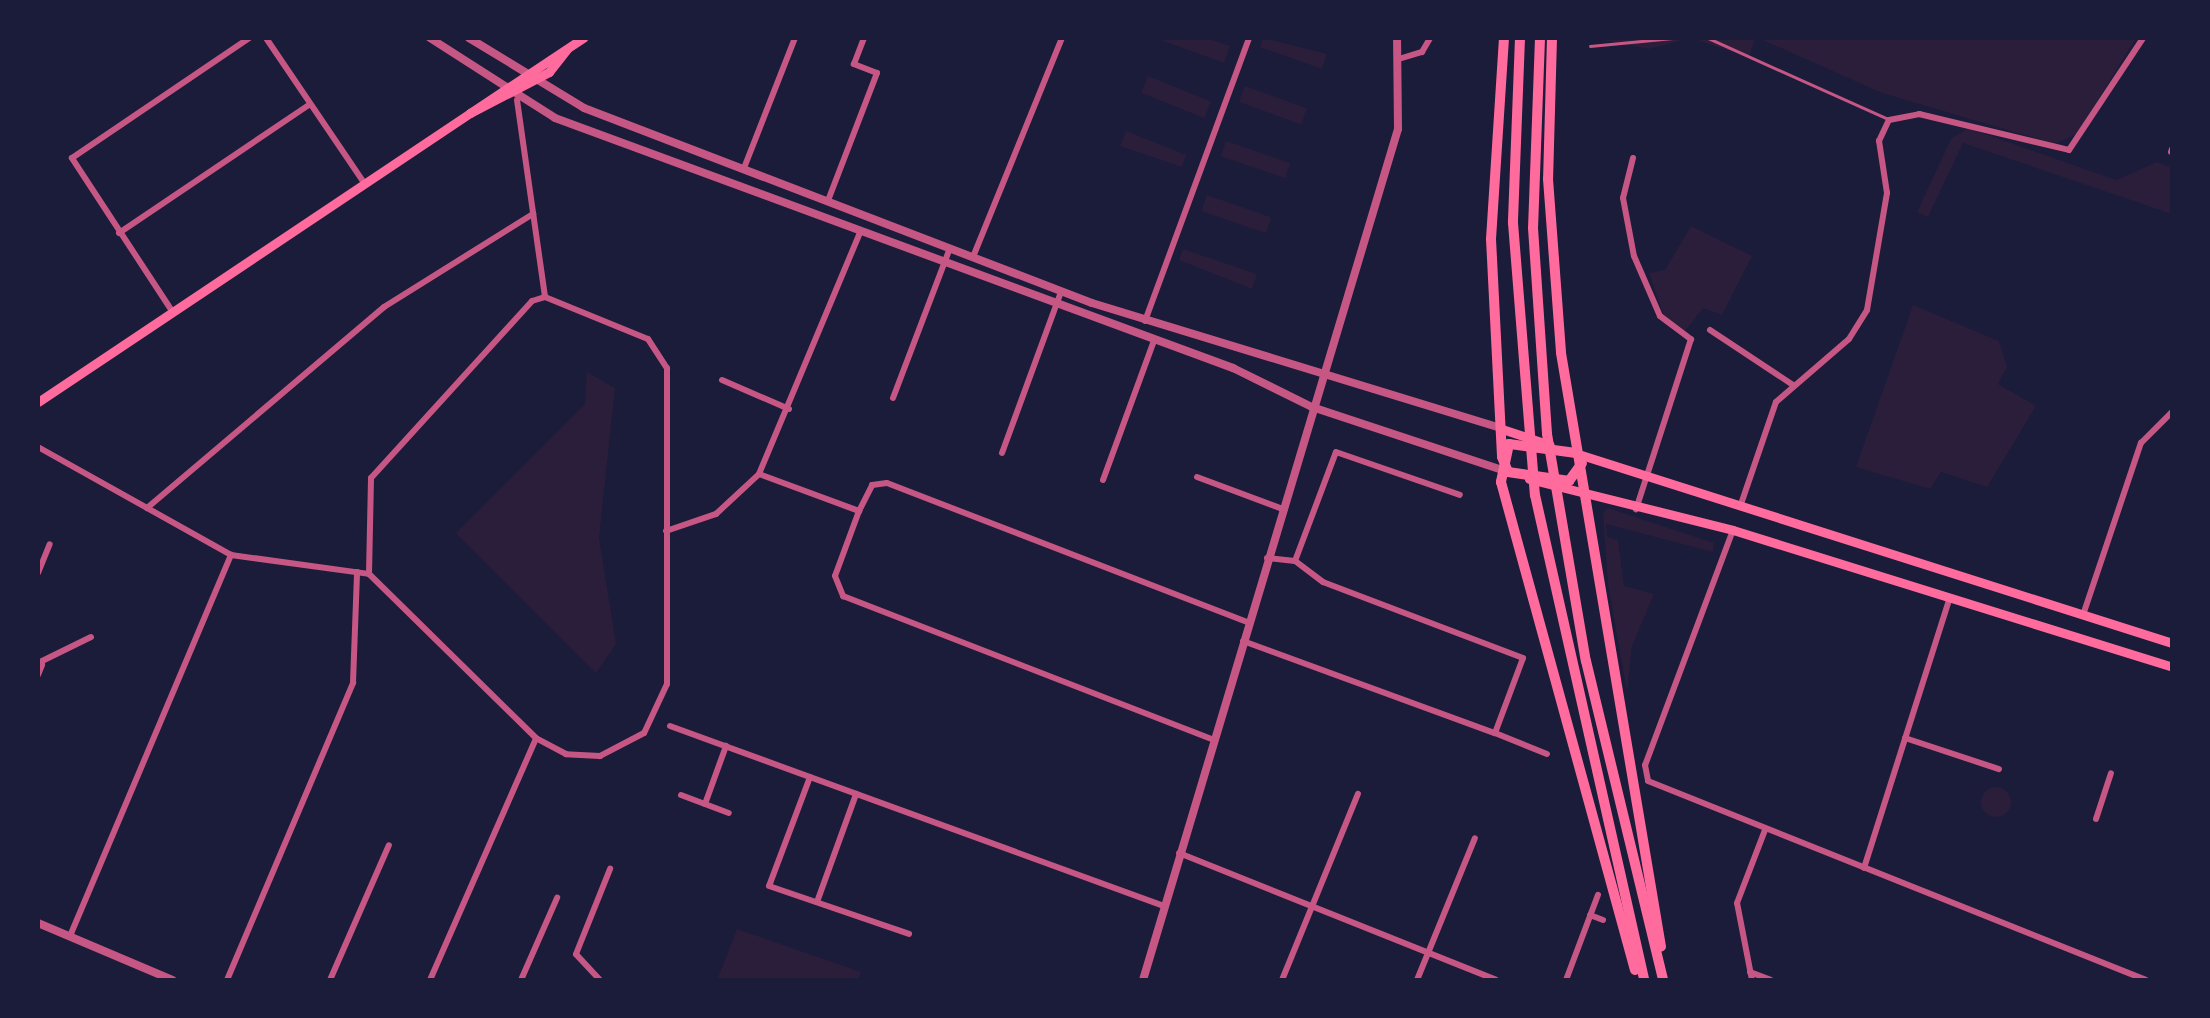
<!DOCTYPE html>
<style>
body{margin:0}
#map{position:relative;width:2210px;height:1018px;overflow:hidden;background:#1b1b3a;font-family:"Archivo Narrow",sans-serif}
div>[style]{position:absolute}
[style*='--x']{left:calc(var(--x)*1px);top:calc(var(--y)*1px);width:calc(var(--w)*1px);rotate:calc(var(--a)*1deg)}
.green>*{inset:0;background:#2a1e3b;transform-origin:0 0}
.round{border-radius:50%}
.stream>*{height:2.5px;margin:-1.25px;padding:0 1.25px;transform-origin:1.25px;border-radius:1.25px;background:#12122b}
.service>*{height:2.5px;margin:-1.25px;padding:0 1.25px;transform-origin:1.25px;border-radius:1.25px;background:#c65784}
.minor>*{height:6px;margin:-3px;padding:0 3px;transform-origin:3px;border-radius:3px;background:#c65784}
.tertiary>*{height:8px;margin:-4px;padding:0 4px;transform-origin:4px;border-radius:4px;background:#c65784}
.primary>*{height:9px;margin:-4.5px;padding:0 4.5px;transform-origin:4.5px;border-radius:4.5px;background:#ff6b9d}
.motorway>*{height:10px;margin:-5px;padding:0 5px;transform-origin:5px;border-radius:5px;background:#ff6b9d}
span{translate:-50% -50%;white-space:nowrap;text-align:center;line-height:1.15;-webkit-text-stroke:9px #1b1b3a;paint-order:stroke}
.frame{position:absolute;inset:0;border:40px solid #1b1b3a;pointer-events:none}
</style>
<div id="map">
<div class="green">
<div style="clip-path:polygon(1206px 38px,1230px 46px,1224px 63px,1161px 40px)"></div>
<div style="clip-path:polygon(1263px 38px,1327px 54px,1322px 69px,1260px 47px)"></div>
<div style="clip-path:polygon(1594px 38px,1755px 38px,1749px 57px,1691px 38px,1649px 49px)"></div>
<div style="clip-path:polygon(1758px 38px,2136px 38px,2077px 134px,2055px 144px,1882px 93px)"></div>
<div style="left:1148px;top:76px;width:68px;height:18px;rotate:22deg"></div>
<div style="left:1245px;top:86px;width:66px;height:17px;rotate:20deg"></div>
<div style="clip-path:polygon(1968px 128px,2116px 180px,2157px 162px,2172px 168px,2172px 214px,1963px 143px,1928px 217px,1917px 212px,1951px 139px)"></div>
<div style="clip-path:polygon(1126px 131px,1186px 155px,1182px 167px,1120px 146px)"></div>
<div style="left:1226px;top:141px;width:68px;height:16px;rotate:19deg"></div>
<div style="left:1207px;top:195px;width:68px;height:17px;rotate:19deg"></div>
<div style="clip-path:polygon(1691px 226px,1752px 256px,1722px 315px,1703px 308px,1685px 331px,1664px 316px,1649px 273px,1665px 270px)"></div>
<div style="clip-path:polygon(1183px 249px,1257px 274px,1252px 289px,1179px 260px)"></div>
<div style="clip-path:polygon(1913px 305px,1999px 341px,2007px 367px,1998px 384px,2036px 406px,1987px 487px,1941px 472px,1930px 489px,1856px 467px)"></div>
<div style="clip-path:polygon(587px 372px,615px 388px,599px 538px,616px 644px,596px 673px,456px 533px,585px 404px)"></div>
<div style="clip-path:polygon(1608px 508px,1714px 543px,1713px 552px,1606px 524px,1607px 537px,1618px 540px,1624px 586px,1654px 594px,1632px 646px,1627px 692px,1608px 584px,1603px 512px)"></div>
<div class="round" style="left:1981px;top:787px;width:30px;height:30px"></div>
<div style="clip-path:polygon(737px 929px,861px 972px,858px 980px,717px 980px)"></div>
</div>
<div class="stream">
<div style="--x:1738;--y:38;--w:10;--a:0"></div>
</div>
<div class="service">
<div style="--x:1708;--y:38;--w:197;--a:24.2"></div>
<div style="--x:1590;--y:46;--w:83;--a:-5.5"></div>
</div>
<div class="minor">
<div style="--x:266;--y:38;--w:175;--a:55.9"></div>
<div style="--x:1402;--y:58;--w:21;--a:-17"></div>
<div style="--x:1422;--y:52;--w:16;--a:-60"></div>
<div style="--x:517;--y:100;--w:199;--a:81.9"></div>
<div style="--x:2171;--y:152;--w:3;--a:-72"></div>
<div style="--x:1633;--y:158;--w:41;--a:104"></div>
<div style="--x:1623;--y:198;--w:59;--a:79.3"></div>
<div style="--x:1634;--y:256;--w:65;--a:66.6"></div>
<div style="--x:1660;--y:316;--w:39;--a:37"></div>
<div style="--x:1691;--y:339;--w:179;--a:107.9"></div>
<div style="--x:744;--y:168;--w:140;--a:-68.6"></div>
<div style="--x:829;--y:198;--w:134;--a:-69"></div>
<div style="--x:877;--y:73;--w:25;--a:-159"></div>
<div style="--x:854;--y:64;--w:28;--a:-69"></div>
<div style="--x:119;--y:233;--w:230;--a:-34"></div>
<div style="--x:973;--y:257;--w:236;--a:-67.9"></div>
<div style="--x:545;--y:297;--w:111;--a:22.2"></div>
<div style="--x:648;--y:339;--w:35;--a:57"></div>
<div style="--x:667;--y:368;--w:316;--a:90"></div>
<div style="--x:667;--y:684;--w:54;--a:115.1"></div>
<div style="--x:644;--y:733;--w:50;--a:152.4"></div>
<div style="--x:600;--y:756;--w:34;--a:-177"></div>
<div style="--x:566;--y:754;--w:34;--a:-152"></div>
<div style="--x:536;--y:738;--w:234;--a:-135.5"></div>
<div style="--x:369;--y:574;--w:96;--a:-88.8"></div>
<div style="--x:371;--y:478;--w:239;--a:-47.7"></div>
<div style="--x:532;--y:301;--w:14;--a:-17"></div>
<div style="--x:172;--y:311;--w:183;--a:-123.2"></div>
<div style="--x:72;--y:158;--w:214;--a:-34.1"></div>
<div style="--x:1145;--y:321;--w:302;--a:-69.8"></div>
<div style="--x:1710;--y:330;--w:100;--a:33.5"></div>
<div style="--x:722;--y:380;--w:73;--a:23.4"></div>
<div style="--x:893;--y:398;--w:160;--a:-69.2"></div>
<div style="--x:38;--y:447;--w:221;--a:29.2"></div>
<div style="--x:231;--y:555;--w:139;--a:7.8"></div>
<div style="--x:1002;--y:453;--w:171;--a:-69.9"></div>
<div style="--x:759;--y:474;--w:107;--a:20.3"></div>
<div style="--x:859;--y:511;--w:29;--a:-63"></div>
<div style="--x:872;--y:485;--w:15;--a:-8"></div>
<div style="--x:887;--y:483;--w:386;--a:21.1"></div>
<div style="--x:1197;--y:477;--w:89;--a:20.5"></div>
<div style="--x:1103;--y:480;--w:146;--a:-69.9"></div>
<div style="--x:1740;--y:507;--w:111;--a:-71.1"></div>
<div style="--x:1776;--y:402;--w:96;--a:-40.8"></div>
<div style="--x:1849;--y:339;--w:34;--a:-58"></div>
<div style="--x:1867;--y:310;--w:119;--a:-80.3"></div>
<div style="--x:1887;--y:193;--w:53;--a:-98.7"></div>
<div style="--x:1879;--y:141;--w:23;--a:-65"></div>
<div style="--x:1889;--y:120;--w:31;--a:-11"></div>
<div style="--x:1919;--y:114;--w:154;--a:13.5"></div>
<div style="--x:2069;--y:150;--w:134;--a:-56.5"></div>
<div style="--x:147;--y:508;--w:311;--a:-40.3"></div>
<div style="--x:384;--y:307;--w:176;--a:-32"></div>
<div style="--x:859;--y:511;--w:69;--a:110.3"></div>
<div style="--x:835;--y:576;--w:22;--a:68"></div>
<div style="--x:843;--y:596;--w:396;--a:21.2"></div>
<div style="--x:1733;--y:530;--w:251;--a:110.5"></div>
<div style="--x:1645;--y:765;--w:16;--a:79"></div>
<div style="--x:1648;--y:781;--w:536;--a:21.78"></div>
<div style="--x:666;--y:531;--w:53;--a:-18.8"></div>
<div style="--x:716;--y:514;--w:59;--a:-42.9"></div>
<div style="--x:759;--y:474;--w:261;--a:-67.3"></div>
<div style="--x:1267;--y:558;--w:28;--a:6"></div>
<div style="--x:1295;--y:561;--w:116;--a:-69.4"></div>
<div style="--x:1336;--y:452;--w:131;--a:19.1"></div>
<div style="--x:38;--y:573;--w:31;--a:-68"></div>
<div style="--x:2083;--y:615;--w:182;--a:-71.4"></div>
<div style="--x:2141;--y:443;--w:44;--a:-45"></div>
<div style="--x:1243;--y:641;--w:268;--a:20.1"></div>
<div style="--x:1495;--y:733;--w:80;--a:-69.5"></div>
<div style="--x:1523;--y:658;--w:214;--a:-159.2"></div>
<div style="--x:1323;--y:582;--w:35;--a:-143"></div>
<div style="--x:38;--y:663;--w:59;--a:-26.1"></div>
<div style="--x:38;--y:675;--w:11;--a:-68"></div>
<div style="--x:670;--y:726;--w:526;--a:20.02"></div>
<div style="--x:1495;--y:733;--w:56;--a:22"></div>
<div style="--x:1905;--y:738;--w:99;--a:18.3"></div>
<div style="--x:810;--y:777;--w:116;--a:110.6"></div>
<div style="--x:769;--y:886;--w:148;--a:18.9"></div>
<div style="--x:681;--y:795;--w:51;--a:20.6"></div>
<div style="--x:705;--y:804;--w:62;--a:-70.1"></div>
<div style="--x:2096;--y:819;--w:48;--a:-71.9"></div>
<div style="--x:1179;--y:853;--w:341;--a:21.8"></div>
<div style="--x:1864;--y:868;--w:284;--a:-72.4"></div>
<div style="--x:817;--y:902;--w:115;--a:-70.1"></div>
<div style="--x:1590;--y:915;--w:14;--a:21"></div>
<div style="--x:70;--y:936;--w:414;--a:-67.1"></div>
<div style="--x:1750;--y:972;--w:22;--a:21"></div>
<div style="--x:227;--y:980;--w:323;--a:-67"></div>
<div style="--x:353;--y:683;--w:111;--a:-87.9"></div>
<div style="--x:330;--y:980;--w:147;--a:-66.4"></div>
<div style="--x:430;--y:980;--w:264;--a:-66.3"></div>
<div style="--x:521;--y:980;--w:90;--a:-66.3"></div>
<div style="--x:600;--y:980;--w:35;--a:-133"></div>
<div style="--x:576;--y:954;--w:92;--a:-68.2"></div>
<div style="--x:1282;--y:980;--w:201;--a:-67.8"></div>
<div style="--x:1417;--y:980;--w:153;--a:-67.8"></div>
<div style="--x:1566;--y:980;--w:91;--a:-69.4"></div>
<div style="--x:1752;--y:980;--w:78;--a:-101"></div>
<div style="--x:1737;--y:903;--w:78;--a:-69"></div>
</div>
<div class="tertiary">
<div style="--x:430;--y:38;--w:148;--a:32.6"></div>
<div style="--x:555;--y:118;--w:723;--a:20.24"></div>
<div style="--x:1233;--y:368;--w:88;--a:26.3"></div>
<div style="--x:1312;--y:407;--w:206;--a:18.3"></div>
<div style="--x:469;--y:38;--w:135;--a:31.3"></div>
<div style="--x:584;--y:108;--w:544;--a:21"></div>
<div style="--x:1092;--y:303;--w:430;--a:17"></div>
<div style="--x:38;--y:923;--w:146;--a:23"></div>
<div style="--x:1143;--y:980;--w:888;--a:-73.32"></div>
<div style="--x:1398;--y:129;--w:91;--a:-90.6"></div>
</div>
<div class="primary">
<div style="--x:470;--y:113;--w:136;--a:-33.6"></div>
<div style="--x:38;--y:402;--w:520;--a:-33.78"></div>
<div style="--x:470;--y:113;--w:89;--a:-27.4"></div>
<div style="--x:549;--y:72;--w:29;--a:-52"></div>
<div style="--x:1505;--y:430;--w:47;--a:18.4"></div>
<div style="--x:1575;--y:453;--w:627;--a:17.65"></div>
<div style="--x:1529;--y:479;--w:210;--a:14"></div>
<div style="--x:1733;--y:530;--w:460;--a:17.3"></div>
</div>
<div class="motorway">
<div style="--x:1504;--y:38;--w:201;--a:93.7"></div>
<div style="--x:1491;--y:239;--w:218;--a:87.1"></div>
<div style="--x:1502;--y:457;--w:16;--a:68"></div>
<div style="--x:1508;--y:472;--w:62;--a:8.4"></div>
<div style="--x:1569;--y:481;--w:22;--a:-54"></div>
<div style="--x:1520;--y:38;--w:185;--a:92.2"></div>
<div style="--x:1513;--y:223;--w:273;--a:85.4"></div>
<div style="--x:1535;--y:495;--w:497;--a:77.3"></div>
<div style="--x:1540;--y:38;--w:190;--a:92.1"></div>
<div style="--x:1533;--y:228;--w:206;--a:86.1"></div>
<div style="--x:1547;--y:434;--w:230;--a:80.3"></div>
<div style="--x:1586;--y:661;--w:328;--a:76.4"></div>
<div style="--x:1552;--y:38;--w:141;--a:91.6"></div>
<div style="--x:1548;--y:179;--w:174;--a:85.7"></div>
<div style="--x:1561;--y:353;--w:602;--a:80.44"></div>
<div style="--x:1576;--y:453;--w:68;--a:-172.3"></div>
<div style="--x:1509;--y:444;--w:39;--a:102"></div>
<div style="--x:1501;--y:482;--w:506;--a:74.65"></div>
</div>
<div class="frame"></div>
</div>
